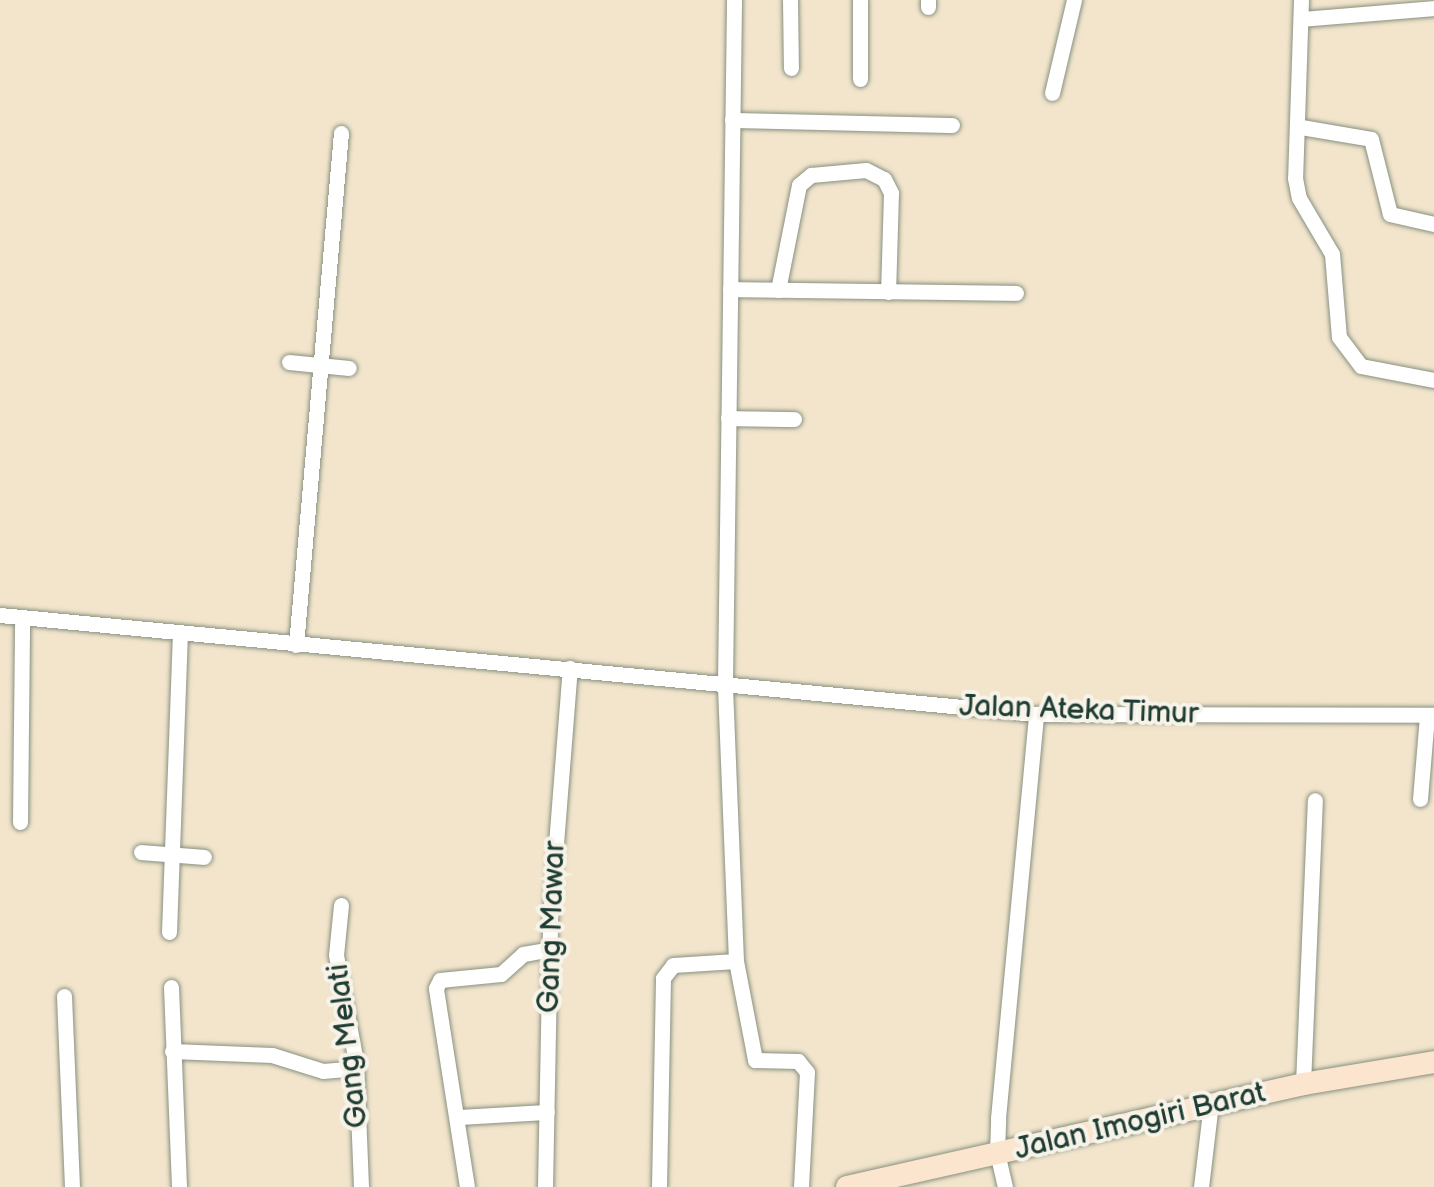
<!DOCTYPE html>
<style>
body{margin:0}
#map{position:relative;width:1434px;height:1187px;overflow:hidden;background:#f2e5cc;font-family:"Balsamiq Sans",sans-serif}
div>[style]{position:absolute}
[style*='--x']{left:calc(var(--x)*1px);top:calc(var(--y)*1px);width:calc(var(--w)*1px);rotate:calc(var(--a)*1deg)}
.roads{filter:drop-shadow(0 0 2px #889180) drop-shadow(0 0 2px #889180)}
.street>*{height:15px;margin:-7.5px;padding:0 7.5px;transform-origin:7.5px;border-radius:7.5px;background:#fff}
.secondary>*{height:22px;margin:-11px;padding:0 11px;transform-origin:11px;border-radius:11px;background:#fce5cf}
span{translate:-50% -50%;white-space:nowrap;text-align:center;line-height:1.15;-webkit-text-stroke:8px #f7f3e8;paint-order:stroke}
.street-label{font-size:30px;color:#1f3d34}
</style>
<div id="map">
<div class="roads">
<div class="street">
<div style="--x:790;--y:0;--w:68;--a:89.2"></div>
<div style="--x:860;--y:0;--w:79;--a:90"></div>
<div style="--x:1301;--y:0;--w:178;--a:91.9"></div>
<div style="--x:1295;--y:178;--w:20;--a:79"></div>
<div style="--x:1299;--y:198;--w:65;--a:59.5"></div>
<div style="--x:1332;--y:254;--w:83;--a:85.2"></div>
<div style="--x:1339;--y:337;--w:36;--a:53"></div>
<div style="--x:1361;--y:366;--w:74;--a:10.9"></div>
<div style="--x:928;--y:7;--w:7;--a:-90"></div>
<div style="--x:1301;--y:19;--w:133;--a:-4.7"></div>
<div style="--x:1052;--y:93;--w:96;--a:-76.7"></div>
<div style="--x:732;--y:120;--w:220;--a:1.3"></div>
<div style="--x:1301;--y:127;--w:71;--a:9.7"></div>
<div style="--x:1371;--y:139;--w:77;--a:75.8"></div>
<div style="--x:1390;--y:214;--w:45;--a:12.8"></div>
<div style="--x:730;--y:289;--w:286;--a:0.8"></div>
<div style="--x:778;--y:290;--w:107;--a:-78.7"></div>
<div style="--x:799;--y:185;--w:16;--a:-40"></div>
<div style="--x:811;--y:175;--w:55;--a:-5.2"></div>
<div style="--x:866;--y:170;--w:20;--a:27"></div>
<div style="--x:884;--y:179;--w:16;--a:63"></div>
<div style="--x:891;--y:193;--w:99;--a:91.7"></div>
<div style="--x:289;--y:362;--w:60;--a:5.7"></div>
<div style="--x:728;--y:418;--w:66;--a:0.9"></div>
<div style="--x:0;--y:615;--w:1041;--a:5.46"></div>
<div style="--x:1036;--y:714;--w:398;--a:0.1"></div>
<div style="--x:296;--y:645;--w:514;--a:-84.98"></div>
<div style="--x:1420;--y:799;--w:83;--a:-85.2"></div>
<div style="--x:20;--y:822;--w:204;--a:-89.4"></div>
<div style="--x:141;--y:852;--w:63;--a:4.5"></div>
<div style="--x:341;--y:905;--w:50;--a:95.7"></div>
<div style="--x:336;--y:955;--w:109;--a:79.4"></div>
<div style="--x:356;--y:1062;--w:125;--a:87.7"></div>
<div style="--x:169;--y:932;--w:295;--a:-87.9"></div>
<div style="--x:736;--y:961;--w:101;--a:79.1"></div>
<div style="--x:755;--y:1060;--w:43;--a:1.3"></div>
<div style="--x:798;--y:1061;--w:14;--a:51"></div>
<div style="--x:807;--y:1072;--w:115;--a:93"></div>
<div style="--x:171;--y:987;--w:200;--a:87.7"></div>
<div style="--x:64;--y:996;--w:191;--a:87.6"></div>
<div style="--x:172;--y:1051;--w:100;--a:2.3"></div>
<div style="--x:272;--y:1055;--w:53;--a:17.4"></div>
<div style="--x:323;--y:1071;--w:33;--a:-5"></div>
<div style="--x:1303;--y:1084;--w:284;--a:-87.6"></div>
<div style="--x:458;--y:1117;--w:89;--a:-3.2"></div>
<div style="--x:467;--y:1187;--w:201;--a:-98.9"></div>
<div style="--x:436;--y:988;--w:9;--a:-63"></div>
<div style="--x:440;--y:980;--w:61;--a:-5.6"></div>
<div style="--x:501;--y:974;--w:30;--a:-42"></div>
<div style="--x:523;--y:954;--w:27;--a:-10"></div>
<div style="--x:545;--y:1187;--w:267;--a:-88.9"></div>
<div style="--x:550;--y:920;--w:253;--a:-85.5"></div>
<div style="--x:659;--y:1187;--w:209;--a:-88.9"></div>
<div style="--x:663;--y:978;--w:16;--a:-52"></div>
<div style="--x:673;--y:965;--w:63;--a:-3.6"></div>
<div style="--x:736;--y:961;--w:279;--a:-92.3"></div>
<div style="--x:725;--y:682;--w:682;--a:-89.24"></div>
<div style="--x:1005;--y:1187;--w:35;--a:-103"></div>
<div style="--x:997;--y:1153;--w:35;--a:-88"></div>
<div style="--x:998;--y:1118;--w:406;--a:-84.6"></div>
<div style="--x:1201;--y:1187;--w:85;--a:-83.2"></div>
</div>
<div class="secondary">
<div style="--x:847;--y:1187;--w:467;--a:-12.7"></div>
<div style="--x:1303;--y:1084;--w:133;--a:-9.5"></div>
</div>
</div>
<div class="street-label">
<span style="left:1079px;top:710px;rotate:2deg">Jalan Ateka Timur</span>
<span style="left:552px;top:927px;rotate:-88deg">Gang Mawar</span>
<span style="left:348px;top:1046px;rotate:-97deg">Gang Melati</span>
<span style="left:1140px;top:1121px;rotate:-13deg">Jalan Imogiri Barat</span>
</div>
</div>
